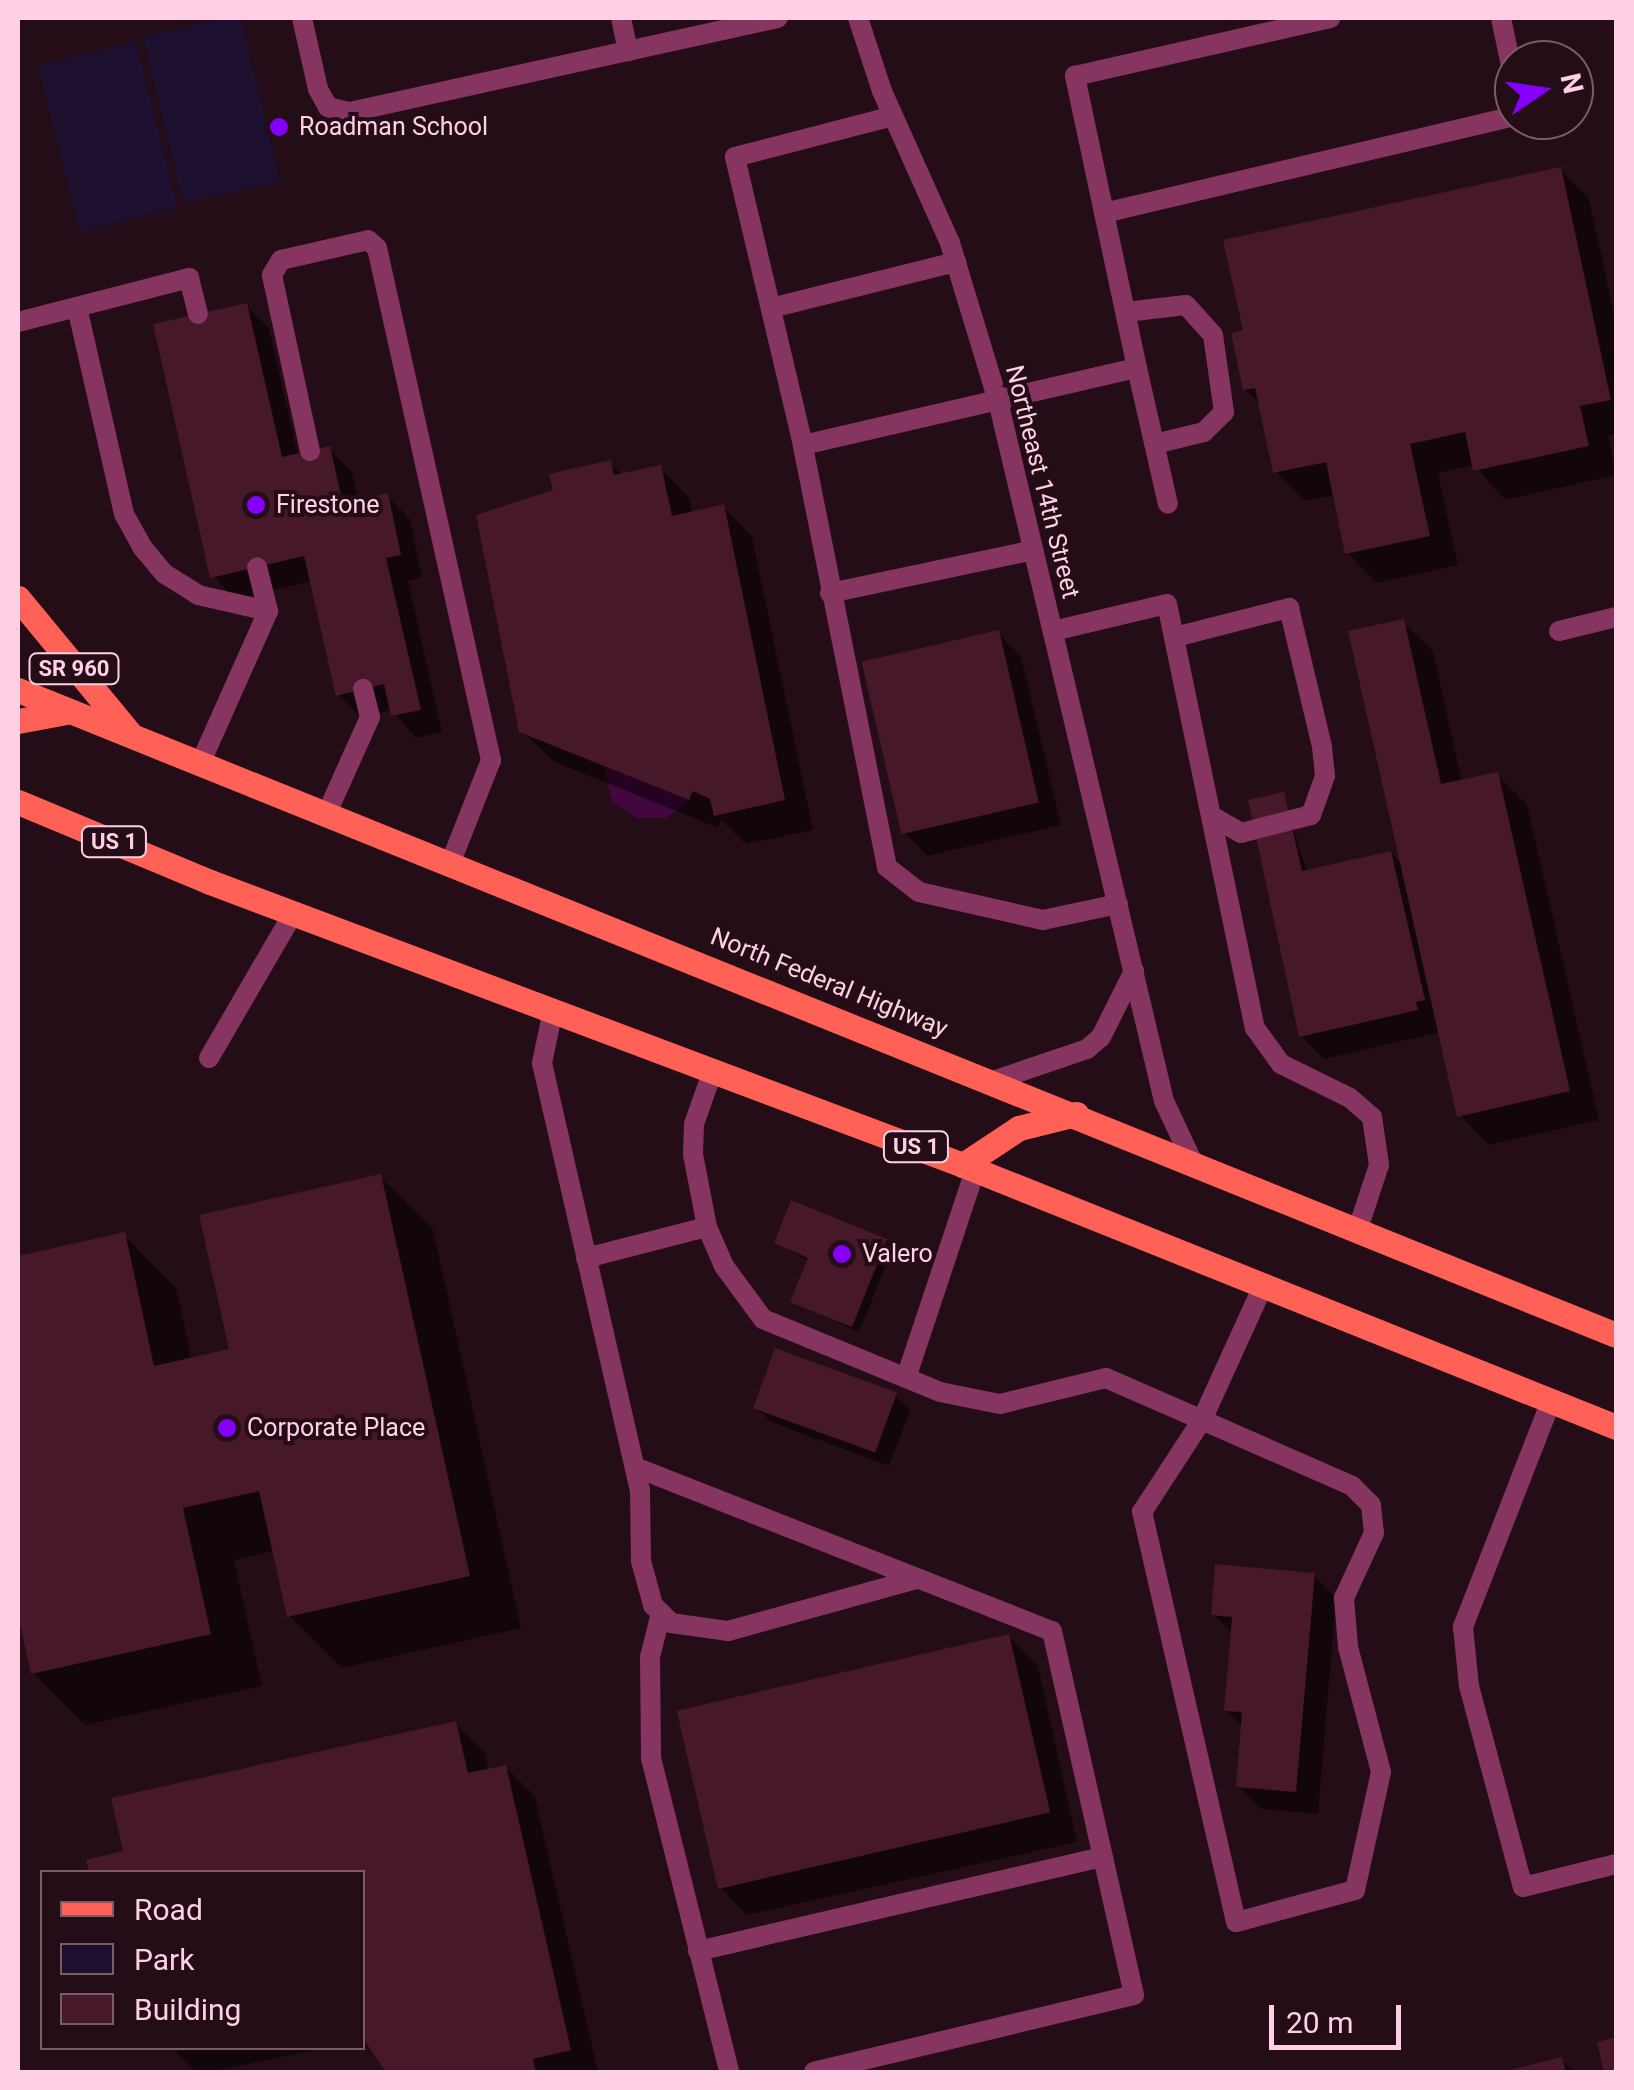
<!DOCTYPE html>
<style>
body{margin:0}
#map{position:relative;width:1634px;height:2090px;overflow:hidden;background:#240d16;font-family:Roboto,sans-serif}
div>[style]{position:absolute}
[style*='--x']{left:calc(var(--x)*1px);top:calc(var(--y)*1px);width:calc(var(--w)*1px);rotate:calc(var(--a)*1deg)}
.green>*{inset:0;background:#1c102e;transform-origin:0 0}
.water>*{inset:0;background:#43073f}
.shadow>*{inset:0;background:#0007}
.building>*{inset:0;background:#461829;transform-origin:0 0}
.lane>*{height:20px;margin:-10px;padding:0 10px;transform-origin:10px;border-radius:10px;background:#863560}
.street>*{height:20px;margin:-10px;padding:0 10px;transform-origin:10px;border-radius:10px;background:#863560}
.primary>*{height:25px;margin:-12.5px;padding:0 12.5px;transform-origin:12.5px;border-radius:12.5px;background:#ff6157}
.dots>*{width:28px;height:28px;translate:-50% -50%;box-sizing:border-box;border:5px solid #240d16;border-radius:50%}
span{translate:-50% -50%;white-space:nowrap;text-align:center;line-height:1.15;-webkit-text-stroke:8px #240d16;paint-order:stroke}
.shield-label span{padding:2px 8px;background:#240d16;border:2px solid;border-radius:8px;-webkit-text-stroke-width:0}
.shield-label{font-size:22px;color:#ffd0e5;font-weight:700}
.poi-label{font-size:25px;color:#ffd0e5}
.left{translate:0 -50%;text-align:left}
.street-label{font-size:25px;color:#ffd0e5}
.frame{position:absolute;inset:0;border:20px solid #ffd0e5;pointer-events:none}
.legend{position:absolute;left:40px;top:1870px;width:325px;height:180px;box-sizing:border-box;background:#240d16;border:2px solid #7c5b69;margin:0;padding:12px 18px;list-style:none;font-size:30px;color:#ffd0e5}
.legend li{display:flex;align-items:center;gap:20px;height:50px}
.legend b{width:50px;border:2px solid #7c5b69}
.north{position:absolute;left:1494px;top:40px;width:100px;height:100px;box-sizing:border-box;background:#240d16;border:2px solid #7c5b69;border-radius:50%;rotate:77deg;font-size:28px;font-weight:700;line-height:40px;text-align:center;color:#ffd0e5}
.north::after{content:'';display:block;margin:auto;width:35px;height:45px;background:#8500fb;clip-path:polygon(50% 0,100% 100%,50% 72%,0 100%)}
.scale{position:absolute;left:1269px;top:2005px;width:132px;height:45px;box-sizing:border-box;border:5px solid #ffd0e5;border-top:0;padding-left:12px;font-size:30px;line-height:35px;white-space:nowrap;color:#ffd0e5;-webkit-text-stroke:8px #240d16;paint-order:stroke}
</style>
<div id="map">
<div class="green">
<div style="clip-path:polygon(226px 18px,241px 18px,281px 181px,183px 204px,143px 37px)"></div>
<div style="left:136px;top:41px;width:172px;height:101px;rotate:76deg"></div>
</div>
<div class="water">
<div style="clip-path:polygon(604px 765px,689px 800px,666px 818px,637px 818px,612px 802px)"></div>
</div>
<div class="shadow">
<div style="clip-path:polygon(1560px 169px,1589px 199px,1616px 323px,1616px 434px,1608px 435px,1616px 475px,1505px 500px,1474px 465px,1438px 473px,1458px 565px,1377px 583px,1348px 553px,1335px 495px,1305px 501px,1276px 472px,1262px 405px,1245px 389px,1246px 332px)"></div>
<div style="clip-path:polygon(246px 305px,269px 328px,298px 456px,330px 449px,352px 471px,359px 503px,387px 496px,410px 519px,422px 577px,408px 581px,442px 732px,416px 738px,392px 710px,361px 717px,338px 694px,312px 581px,235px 599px,213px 576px)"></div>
<div style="clip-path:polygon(610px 463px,623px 476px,660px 468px,689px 498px,693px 514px,723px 507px,752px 537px,813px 830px,746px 844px,722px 820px,718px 828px,552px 761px,522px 731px,556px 491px)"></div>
<div style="clip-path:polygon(1403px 622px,1433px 651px,1462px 782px,1497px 775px,1527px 804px,1599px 1120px,1489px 1145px,1460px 1115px,1441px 1032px,1324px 1059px,1301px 1036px,1266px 882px,1271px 881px,1283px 794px,1307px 873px,1391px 853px,1404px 866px)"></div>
<div style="clip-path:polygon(998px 633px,1021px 656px,1061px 825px,927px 856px,905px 833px)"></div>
<div style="clip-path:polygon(380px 1177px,433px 1229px,521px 1628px,342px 1668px,289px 1616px,275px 1551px,234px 1560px,262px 1686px,85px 1725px,33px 1673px,18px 1604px,18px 1258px,124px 1235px,176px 1287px,192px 1360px,232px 1351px)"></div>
<div style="clip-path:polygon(886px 1242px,893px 1248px,859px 1332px,793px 1301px,809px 1261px,777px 1243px)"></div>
<div style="clip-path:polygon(895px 1395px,910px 1410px,889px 1466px,771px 1422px,756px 1407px)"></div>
<div style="clip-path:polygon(1314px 1575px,1336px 1598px,1318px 1814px,1261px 1809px,1239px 1786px,1243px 1727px,1226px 1710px,1233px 1634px,1213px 1614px)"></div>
<div style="clip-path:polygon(1008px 1636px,1038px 1666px,1077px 1842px,747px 1915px,718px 1885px)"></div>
<div style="clip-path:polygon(455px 1724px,485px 1753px,489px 1771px,505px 1767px,535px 1797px,598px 2072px,389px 2072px,362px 2039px,362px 1872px,92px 1872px,89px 1861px,126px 1853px)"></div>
<div style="clip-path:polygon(171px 2048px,324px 2048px,210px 2072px,196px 2072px)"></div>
<div style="clip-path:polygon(1561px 2059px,1574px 2072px,1511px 2072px)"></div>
</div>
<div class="building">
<div style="clip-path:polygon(1561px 167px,1611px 400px,1580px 406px,1589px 446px,1473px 471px,1465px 432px,1410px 444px,1430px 536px,1345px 554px,1326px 462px,1273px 473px,1255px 388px,1243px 390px,1231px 333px,1243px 330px,1223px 240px)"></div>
<div style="clip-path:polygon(247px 303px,282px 457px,330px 446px,343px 504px,388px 493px,401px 555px,386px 558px,421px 710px,391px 716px,384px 684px,336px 696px,304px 556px,210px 578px,153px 324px)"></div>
<div style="clip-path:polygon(611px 460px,614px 475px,661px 465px,672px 516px,724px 504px,785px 800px,714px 816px,710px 799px,693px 791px,689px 800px,519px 732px,476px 515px,553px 490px,549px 474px)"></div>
<div style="clip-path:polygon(1404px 619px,1441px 784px,1498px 772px,1570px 1091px,1457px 1117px,1348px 631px)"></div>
<div style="left:999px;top:630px;width:177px;height:141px;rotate:77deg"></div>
<div style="clip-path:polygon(1284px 792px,1302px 871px,1391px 851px,1425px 1000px,1416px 1002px,1418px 1010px,1299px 1037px,1248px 800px)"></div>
<div style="clip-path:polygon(381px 1174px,470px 1576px,287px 1617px,259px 1491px,183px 1508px,211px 1634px,31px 1674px,18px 1615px,18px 1256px,125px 1232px,154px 1366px,229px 1349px,199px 1215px)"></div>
<div style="clip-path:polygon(791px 1200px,887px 1239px,852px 1327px,790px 1302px,808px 1258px,774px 1243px)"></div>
<div style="left:775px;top:1348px;width:130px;height:64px;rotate:20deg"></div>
<div style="clip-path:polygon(1215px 1564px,1315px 1573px,1296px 1792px,1236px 1787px,1242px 1712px,1224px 1711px,1232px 1617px,1211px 1615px)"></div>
<div style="left:1009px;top:1634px;width:183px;height:341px;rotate:77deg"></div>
<div style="clip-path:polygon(456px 1721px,468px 1773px,506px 1765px,571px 2050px,533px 2059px,536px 2072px,386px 2072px,362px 2037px,362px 1872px,89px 1872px,86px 1860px,123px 1851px,111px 1798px)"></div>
<div style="clip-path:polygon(1616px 2037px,1616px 2072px,1604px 2072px,1597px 2042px)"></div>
<div style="clip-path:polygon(1562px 2057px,1566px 2072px,1506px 2072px,1506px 2071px)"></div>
</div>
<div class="lane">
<div style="--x:302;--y:18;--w:73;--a:77.3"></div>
<div style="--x:318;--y:89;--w:21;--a:61"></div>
<div style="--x:328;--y:107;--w:23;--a:13"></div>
<div style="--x:350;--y:112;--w:438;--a:-12.4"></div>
<div style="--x:621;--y:18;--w:34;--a:78"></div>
<div style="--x:1501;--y:18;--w:63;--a:78.2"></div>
<div style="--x:1104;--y:213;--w:421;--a:-13.3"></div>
<div style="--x:77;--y:307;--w:212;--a:77.2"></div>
<div style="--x:124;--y:514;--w:38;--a:61"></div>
<div style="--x:142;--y:547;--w:35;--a:50"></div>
<div style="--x:165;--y:574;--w:39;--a:32"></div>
<div style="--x:198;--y:595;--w:72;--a:12.9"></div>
<div style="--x:771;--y:308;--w:191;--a:-14"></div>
<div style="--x:1126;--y:312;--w:60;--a:-6.7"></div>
<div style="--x:1186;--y:305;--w:40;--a:48"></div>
<div style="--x:1213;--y:335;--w:78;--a:81.9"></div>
<div style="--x:1224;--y:412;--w:28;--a:135"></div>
<div style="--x:1204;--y:432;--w:51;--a:166.5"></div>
<div style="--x:18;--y:322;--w:177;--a:-14.4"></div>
<div style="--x:189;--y:278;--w:37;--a:76"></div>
<div style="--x:1137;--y:368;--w:139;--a:77.2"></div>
<div style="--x:803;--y:445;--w:296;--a:-103.3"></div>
<div style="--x:735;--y:157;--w:163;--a:-14.5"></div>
<div style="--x:310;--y:451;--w:180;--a:-102.2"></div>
<div style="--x:272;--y:275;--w:17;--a:-59"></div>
<div style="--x:281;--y:260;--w:89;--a:-12.9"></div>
<div style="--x:368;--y:240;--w:12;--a:42"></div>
<div style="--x:377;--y:248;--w:525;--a:77.45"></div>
<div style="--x:491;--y:760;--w:112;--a:111.5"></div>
<div style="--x:830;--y:593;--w:208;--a:-11.9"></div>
<div style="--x:1053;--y:631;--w:117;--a:-13.3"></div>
<div style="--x:1167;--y:604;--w:433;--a:78.3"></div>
<div style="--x:1255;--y:1028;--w:44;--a:54.2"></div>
<div style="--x:1281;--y:1064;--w:77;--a:26.2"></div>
<div style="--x:1350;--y:1098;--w:29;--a:41"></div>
<div style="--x:1372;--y:1117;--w:49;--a:81.7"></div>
<div style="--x:1379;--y:1165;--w:71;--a:108.2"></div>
<div style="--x:1559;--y:631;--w:59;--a:-13.8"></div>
<div style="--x:1175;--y:637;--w:118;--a:-14.3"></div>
<div style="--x:1289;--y:608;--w:143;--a:76.6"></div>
<div style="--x:1322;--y:747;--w:29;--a:84"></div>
<div style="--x:1325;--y:776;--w:41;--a:109.7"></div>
<div style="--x:1311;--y:815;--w:72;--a:165.6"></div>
<div style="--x:1241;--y:833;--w:30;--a:-150"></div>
<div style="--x:200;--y:764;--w:167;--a:-66"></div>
<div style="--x:268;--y:611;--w:45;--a:-104"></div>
<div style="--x:326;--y:815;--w:107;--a:-65.8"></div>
<div style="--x:370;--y:717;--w:29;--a:-104"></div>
<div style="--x:1118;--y:904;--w:77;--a:168"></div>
<div style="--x:1043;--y:920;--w:127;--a:-167.3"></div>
<div style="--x:919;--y:892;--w:41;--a:-142"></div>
<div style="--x:887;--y:867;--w:430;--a:-101.3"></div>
<div style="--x:803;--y:445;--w:343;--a:-13"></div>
<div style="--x:1137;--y:368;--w:299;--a:-102"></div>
<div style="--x:1075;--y:76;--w:262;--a:-12.8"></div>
<div style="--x:553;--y:1010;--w:54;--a:101.7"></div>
<div style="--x:542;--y:1063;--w:438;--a:77.1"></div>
<div style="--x:640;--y:1490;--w:71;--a:89.2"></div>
<div style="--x:641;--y:1561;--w:46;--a:74.7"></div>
<div style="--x:653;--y:1605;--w:25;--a:45"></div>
<div style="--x:671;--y:1623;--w:58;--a:8"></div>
<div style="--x:728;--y:1631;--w:196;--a:-15.4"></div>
<div style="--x:209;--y:1058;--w:169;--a:-59.8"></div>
<div style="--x:707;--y:1227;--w:43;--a:66.4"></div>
<div style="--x:724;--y:1266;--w:66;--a:53.7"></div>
<div style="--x:763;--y:1319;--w:191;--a:22.4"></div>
<div style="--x:940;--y:1392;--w:61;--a:11.3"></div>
<div style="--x:1000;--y:1404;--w:109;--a:-13.8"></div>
<div style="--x:1106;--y:1378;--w:105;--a:23.6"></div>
<div style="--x:1202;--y:1420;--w:164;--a:23.7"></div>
<div style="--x:1352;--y:1486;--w:27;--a:45"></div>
<div style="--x:1371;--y:1505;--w:28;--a:84"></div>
<div style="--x:1374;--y:1533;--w:72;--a:114.8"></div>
<div style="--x:1344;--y:1598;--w:49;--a:85.3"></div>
<div style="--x:1348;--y:1647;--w:129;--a:75.2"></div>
<div style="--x:1381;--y:1772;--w:121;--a:102.4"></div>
<div style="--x:1355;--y:1890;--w:123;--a:164.9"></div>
<div style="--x:1236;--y:1922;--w:421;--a:-102.9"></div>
<div style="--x:1142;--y:1512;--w:110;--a:-56.9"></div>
<div style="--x:1202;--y:1420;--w:147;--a:-65.5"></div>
<div style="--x:586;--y:1258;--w:125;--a:-14.4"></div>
<div style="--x:707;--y:1227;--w:74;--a:-100.9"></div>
<div style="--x:693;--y:1154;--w:30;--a:-88"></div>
<div style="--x:694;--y:1124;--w:57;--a:-70.6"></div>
<div style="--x:906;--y:1378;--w:218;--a:-71.6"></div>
<div style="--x:1551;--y:1401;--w:243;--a:111.3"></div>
<div style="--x:1463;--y:1627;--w:59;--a:84.2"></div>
<div style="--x:1469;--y:1686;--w:208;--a:75"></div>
<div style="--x:1523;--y:1887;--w:96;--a:-13.9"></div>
<div style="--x:635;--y:1467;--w:448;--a:21.5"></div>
<div style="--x:1052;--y:1631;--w:373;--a:77.3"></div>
<div style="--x:1134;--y:1995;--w:329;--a:166.5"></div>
<div style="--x:661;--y:1613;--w:45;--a:104"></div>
<div style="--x:650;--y:1657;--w:101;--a:89.4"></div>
<div style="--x:651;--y:1758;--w:324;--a:76"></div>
<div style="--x:698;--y:1951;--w:415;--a:-13.1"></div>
</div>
<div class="street">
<div style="--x:858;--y:18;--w:77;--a:71.8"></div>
<div style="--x:882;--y:91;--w:167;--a:65.9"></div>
<div style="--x:950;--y:243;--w:165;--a:73.1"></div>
<div style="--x:998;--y:401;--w:719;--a:76.66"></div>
<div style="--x:1164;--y:1101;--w:71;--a:64.9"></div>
<div style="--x:993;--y:1081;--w:99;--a:-18.8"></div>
<div style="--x:1087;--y:1049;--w:18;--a:-41"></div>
<div style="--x:1101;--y:1037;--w:74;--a:-63.4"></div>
</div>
<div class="primary">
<div style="--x:18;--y:598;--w:176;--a:50.5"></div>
<div style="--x:18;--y:690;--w:1723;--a:21.98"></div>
<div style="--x:18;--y:721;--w:49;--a:-10.6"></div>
<div style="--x:18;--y:802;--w:208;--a:22.6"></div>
<div style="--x:210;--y:882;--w:804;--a:20.6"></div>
<div style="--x:963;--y:1165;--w:704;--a:21.86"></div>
<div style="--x:963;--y:1165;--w:67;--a:-33.5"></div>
<div style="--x:1019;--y:1128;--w:59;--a:-13.8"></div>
</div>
<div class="dots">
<div style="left:279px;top:127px;background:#8500fb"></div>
<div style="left:256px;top:505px;background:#8500fb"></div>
<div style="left:842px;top:1254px;background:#8500fb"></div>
<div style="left:227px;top:1428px;background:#8500fb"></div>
</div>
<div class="shield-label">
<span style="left:74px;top:669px">SR 960</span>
<span style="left:114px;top:842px">US 1</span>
<span style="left:916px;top:1147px">US 1</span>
</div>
<div class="poi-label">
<span class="left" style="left:299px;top:127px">Roadman School</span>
<span class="left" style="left:276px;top:505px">Firestone</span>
<span class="left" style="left:862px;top:1254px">Valero</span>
<span class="left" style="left:247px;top:1428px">Corporate Place</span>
</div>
<div class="street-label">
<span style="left:1042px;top:482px;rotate:76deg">Northeast 14th Street</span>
<span style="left:829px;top:983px;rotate:22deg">North Federal Highway</span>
</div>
<div class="frame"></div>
<ul class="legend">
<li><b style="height:12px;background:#ff6157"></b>Road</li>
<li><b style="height:28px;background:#1c102e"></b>Park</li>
<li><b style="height:28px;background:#461829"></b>Building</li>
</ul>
<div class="north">N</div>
<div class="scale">20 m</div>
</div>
